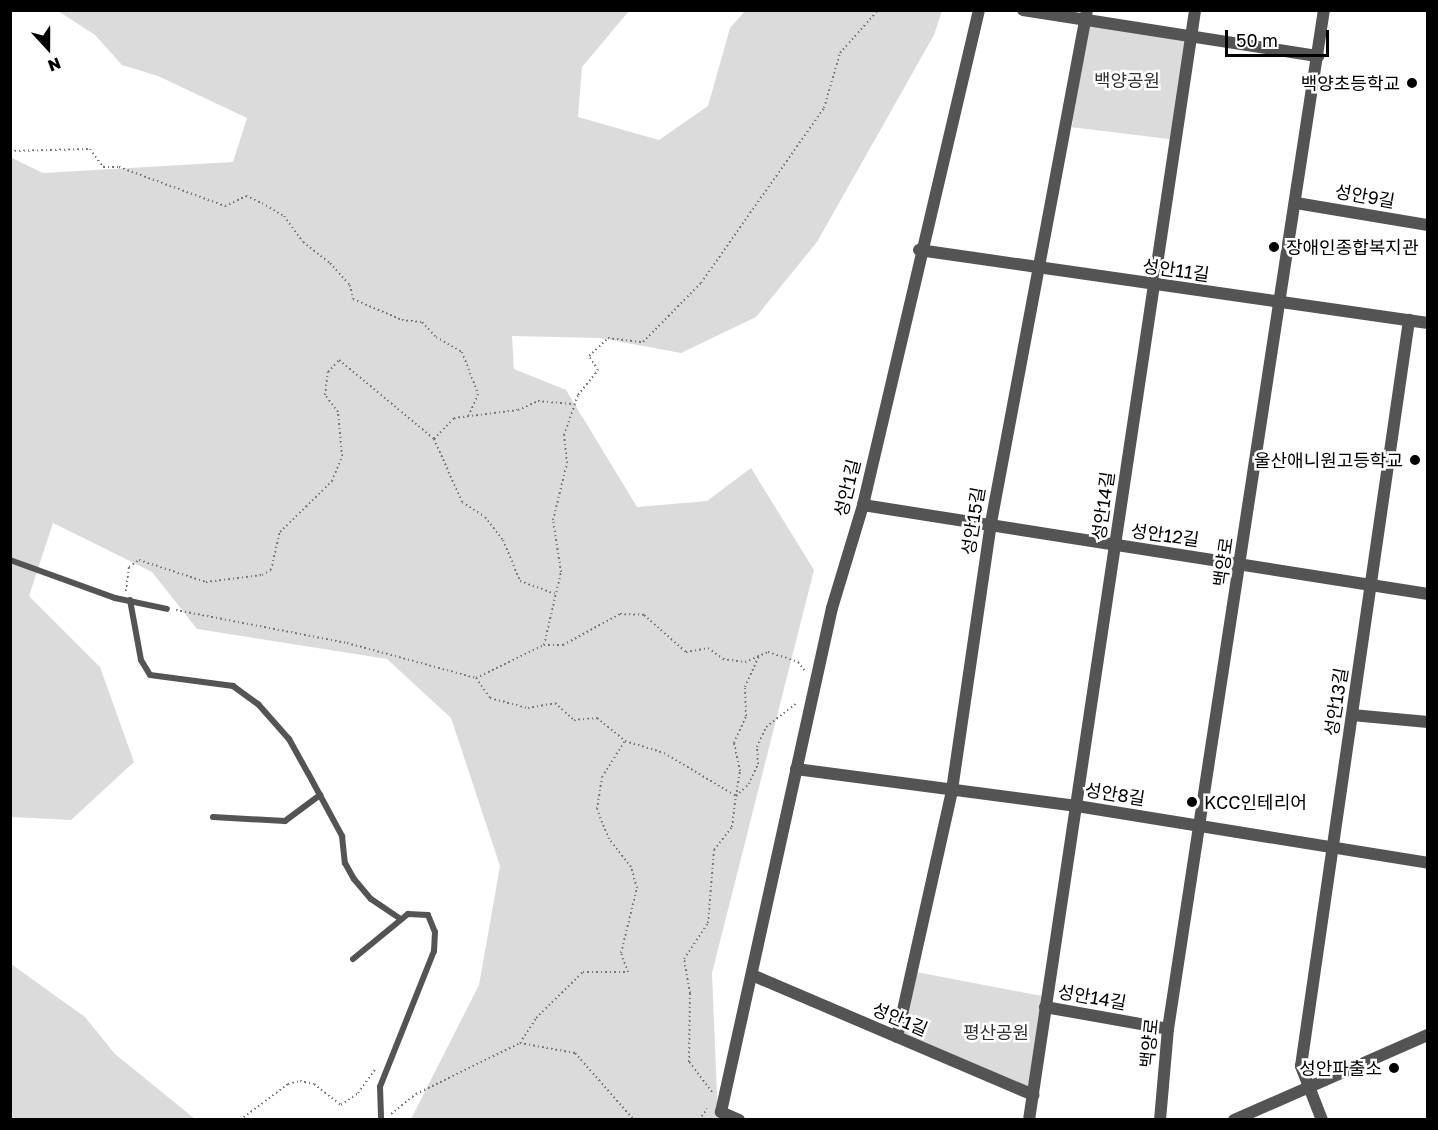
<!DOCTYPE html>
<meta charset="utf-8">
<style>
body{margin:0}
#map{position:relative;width:1438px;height:1130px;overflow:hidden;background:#fff;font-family:"Golos Text","Noto Sans KR",sans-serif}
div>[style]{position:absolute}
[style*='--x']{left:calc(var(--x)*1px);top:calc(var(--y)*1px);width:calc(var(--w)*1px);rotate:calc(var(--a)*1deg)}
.green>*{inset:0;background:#dbdbdb;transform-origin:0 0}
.path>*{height:2px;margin-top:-1px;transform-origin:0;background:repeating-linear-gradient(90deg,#767676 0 1.5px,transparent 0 4.5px)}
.service>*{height:6px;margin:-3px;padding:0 3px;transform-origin:3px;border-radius:3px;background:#545454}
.minor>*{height:12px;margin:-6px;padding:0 6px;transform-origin:6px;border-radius:6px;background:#545454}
.tertiary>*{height:12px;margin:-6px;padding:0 6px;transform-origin:6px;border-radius:6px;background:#545454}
.dots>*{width:16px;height:16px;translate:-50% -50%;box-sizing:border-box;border:3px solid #fff;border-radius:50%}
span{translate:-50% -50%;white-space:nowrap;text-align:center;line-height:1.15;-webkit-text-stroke:5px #fff;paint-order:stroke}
.park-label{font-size:18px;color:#323232}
.poi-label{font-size:18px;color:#000}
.right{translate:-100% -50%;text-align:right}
.left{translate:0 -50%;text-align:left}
.street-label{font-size:18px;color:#000}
.frame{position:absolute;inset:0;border:12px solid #000;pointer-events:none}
.north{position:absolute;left:18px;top:18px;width:60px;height:60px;-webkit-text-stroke:4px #fff;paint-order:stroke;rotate:159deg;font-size:16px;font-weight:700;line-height:24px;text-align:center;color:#000}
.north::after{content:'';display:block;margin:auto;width:21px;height:27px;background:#000;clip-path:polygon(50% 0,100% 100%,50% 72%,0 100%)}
.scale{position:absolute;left:1225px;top:30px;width:104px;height:27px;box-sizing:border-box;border:3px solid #000;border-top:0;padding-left:8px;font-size:18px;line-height:21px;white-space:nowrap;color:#000;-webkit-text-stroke:4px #fff;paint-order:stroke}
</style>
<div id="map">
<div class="green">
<div style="clip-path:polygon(58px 11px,629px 11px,582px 67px,578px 117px,659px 140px,708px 106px,730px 28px,745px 11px,942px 11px,934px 35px,817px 242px,756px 317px,681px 353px,600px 338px,512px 336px,514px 369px,566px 390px,637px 507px,707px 501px,751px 468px,814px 570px,712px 973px,718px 1119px,411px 1119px,479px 985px,500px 866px,451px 718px,387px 659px,197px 629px,152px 572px,53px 523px,29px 596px,100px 667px,134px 762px,71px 820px,11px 817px,10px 157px,43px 173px,233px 162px,247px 118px,158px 76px,122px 65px,95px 35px)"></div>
<div style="left:1085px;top:21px;width:108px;height:107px;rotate:7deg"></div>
<div style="clip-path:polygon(11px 964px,85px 1017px,115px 1054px,195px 1119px,11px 1119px)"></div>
<div style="clip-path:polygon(911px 971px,1047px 997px,1033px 1095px,897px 1037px)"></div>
</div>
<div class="path">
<div style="--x:10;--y:151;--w:80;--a:-1.4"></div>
<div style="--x:90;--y:149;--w:22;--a:54"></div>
<div style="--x:103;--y:167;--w:16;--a:0"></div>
<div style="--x:119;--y:167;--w:113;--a:20.2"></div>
<div style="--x:225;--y:206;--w:23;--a:-25"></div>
<div style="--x:246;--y:196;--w:17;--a:24"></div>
<div style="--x:262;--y:203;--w:26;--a:31"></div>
<div style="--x:284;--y:216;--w:32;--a:54"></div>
<div style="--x:303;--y:242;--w:34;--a:38"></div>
<div style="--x:330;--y:263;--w:30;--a:48"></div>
<div style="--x:350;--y:285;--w:14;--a:78"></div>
<div style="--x:353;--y:299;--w:53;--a:23.2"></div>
<div style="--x:402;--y:320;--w:20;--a:6"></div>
<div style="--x:422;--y:322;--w:21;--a:47"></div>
<div style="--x:436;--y:337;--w:30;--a:30"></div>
<div style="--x:462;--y:352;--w:45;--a:69.1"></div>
<div style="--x:478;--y:394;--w:23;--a:113"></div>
<div style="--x:434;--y:439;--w:29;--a:-46"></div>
<div style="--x:454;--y:418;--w:64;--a:-7.1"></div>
<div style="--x:518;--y:410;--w:22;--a:-24"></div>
<div style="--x:538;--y:401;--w:37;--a:5"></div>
<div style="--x:126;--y:591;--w:24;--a:-83"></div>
<div style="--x:129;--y:567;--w:12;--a:-35"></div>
<div style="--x:139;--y:560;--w:71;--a:18.2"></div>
<div style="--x:206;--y:582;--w:56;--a:-7.1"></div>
<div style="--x:262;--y:575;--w:10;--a:-29"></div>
<div style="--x:271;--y:570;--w:39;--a:-77"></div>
<div style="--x:280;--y:532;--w:73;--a:-44.4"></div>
<div style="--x:332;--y:481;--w:27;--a:-68"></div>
<div style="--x:342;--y:456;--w:44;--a:-95.2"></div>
<div style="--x:338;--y:412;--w:21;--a:-127"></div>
<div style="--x:325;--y:395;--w:23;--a:-83"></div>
<div style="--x:328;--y:372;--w:16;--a:-47"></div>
<div style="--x:339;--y:360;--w:124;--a:39.7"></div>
<div style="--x:434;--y:439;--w:69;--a:66"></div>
<div style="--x:462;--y:502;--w:27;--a:33"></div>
<div style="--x:485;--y:517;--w:29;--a:52"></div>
<div style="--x:503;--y:540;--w:44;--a:67.5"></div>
<div style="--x:520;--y:581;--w:37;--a:20"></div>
<div style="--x:176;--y:610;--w:174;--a:10.9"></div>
<div style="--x:347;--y:643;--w:134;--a:15.2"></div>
<div style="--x:476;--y:678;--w:76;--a:-25.9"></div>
<div style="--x:544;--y:645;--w:75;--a:-76.9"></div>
<div style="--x:561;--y:572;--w:53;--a:-98.7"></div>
<div style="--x:553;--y:520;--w:59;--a:-76.2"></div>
<div style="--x:567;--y:463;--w:28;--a:-96"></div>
<div style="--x:564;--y:435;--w:42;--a:-70.7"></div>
<div style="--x:578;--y:395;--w:32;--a:-51"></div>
<div style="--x:598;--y:370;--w:17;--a:-123"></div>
<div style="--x:589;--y:356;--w:26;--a:-43"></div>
<div style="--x:608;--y:338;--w:35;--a:7"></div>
<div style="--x:643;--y:342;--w:83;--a:-45.5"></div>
<div style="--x:701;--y:283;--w:214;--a:-54.9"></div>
<div style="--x:824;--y:108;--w:57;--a:-73.8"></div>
<div style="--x:840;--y:53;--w:57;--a:-48.5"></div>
<div style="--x:544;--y:645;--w:19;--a:0"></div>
<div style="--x:563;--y:645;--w:65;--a:-28.5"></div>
<div style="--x:620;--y:614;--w:24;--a:2"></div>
<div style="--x:644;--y:615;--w:56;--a:41.4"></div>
<div style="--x:686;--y:652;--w:22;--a:-10"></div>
<div style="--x:708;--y:648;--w:19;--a:36"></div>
<div style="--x:723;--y:659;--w:22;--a:8"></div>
<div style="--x:745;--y:662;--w:25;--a:-23"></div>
<div style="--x:768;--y:652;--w:32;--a:18"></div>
<div style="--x:798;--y:662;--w:11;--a:52"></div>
<div style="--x:476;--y:678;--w:24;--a:55"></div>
<div style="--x:490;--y:698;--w:39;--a:15"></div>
<div style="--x:528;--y:708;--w:27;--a:-10"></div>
<div style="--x:555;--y:703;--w:25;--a:42"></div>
<div style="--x:574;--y:720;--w:23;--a:-5"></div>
<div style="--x:597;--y:718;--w:36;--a:39"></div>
<div style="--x:625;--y:741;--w:41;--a:17.1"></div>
<div style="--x:664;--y:753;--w:84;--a:30.8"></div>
<div style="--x:736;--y:796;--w:25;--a:-81"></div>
<div style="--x:740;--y:771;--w:29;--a:-102"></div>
<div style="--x:734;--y:743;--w:30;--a:-66"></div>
<div style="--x:746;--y:716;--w:29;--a:-92"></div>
<div style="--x:745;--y:687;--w:34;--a:-66"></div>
<div style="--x:520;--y:1043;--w:30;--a:-57"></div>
<div style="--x:536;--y:1018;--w:66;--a:-44.4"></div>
<div style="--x:583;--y:972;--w:45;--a:0"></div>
<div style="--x:628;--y:972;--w:20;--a:-110"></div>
<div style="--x:621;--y:953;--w:67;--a:-76.2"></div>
<div style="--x:637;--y:888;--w:22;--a:-106"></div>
<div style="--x:631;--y:867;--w:36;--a:-128"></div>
<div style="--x:609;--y:839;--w:32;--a:-112"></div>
<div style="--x:597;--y:809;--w:32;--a:-81"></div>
<div style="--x:602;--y:777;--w:43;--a:-57.4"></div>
<div style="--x:712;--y:1092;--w:38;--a:-127"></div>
<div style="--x:689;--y:1062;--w:69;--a:-89.2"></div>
<div style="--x:690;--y:993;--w:35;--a:-100"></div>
<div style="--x:684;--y:959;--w:43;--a:-56.3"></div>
<div style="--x:708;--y:923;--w:73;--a:-85.3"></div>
<div style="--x:714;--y:850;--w:29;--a:-52"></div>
<div style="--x:732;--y:827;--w:31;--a:-83"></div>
<div style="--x:736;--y:796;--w:18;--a:-43"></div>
<div style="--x:749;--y:784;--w:22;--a:-66"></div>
<div style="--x:758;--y:764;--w:17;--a:-93"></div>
<div style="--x:757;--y:747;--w:22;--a:-66"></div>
<div style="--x:766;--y:727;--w:39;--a:-38"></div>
<div style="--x:391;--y:1114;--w:32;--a:-39"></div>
<div style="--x:416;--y:1094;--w:116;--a:-26.1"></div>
<div style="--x:520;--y:1043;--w:56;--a:10.3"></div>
<div style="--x:575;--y:1053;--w:89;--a:48.6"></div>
<div style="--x:240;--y:1120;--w:60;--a:-36.9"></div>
<div style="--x:288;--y:1084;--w:12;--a:-14"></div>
<div style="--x:300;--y:1081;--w:14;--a:12"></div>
<div style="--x:314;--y:1084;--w:34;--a:38"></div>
<div style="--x:341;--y:1105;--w:21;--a:-35"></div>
<div style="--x:358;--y:1093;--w:31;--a:-54"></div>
<div style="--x:699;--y:1120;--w:14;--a:-54"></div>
</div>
<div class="service">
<div style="--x:10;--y:560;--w:112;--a:19.9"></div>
<div style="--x:115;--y:598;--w:53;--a:11.9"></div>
<div style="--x:130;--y:600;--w:61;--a:79.6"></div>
<div style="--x:141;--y:660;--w:17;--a:59"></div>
<div style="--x:150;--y:675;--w:84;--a:7.5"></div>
<div style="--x:233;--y:686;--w:31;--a:36"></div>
<div style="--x:258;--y:704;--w:47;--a:48.5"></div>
<div style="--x:289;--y:739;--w:39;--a:61"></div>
<div style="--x:308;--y:773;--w:72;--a:61.6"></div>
<div style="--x:342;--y:836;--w:27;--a:84"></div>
<div style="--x:345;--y:863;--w:18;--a:61"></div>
<div style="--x:354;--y:879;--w:26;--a:50"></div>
<div style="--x:371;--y:899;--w:36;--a:34"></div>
<div style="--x:213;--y:817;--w:72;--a:3.2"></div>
<div style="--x:285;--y:821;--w:44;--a:-36.6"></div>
<div style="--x:353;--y:959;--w:71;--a:-39.3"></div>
<div style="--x:408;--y:914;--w:20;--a:3"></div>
<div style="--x:428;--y:915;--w:18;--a:68"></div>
<div style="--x:435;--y:932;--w:19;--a:93"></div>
<div style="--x:434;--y:951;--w:146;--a:111.7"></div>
<div style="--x:380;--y:1087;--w:33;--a:88"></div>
</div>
<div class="minor">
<div style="--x:1023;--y:10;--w:299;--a:8.9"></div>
<div style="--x:1296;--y:203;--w:134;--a:9.5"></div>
<div style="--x:919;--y:250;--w:514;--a:8.16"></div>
<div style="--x:863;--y:505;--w:572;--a:8.95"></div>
<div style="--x:1352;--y:715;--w:76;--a:5.3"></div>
<div style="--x:796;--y:769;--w:283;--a:7.5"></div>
<div style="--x:1077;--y:806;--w:356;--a:9.2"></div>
<div style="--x:752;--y:975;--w:306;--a:23.1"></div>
<div style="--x:1045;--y:1007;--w:125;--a:10.1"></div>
<div style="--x:897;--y:1037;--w:253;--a:-77.4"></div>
<div style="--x:952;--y:790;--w:265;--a:-81.7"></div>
<div style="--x:990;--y:528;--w:527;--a:-79.39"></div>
<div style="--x:739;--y:1120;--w:20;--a:-156"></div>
<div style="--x:721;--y:1112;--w:516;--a:-77.58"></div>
<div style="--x:832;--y:608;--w:108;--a:-73.2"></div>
<div style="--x:863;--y:505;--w:508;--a:-76.81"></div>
<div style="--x:1029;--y:1120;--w:1122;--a:-81.49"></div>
<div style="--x:1160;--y:1120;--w:91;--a:-85"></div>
<div style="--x:1168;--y:1029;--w:1031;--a:-81.3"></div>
<div style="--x:1322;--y:1120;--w:58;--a:-111.3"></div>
<div style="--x:1301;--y:1066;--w:754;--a:-81.76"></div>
</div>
<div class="tertiary">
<div style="--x:1234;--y:1120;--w:212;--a:-23.7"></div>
</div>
<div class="dots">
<div style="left:1412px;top:83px;background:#000"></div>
<div style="left:1274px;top:247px;background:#000"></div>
<div style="left:1415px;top:460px;background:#000"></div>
<div style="left:1192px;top:802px;background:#000"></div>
<div style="left:1394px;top:1068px;background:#000"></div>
</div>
<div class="park-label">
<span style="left:1127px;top:80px">백양공원</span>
<span style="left:996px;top:1032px">평산공원</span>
</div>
<div class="poi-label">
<span class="right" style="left:1400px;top:83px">백양초등학교</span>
<span class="left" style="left:1286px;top:247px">장애인종합복지관</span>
<span class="right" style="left:1403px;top:460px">울산애니원고등학교</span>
<span class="left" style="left:1204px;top:802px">KCC인테리어</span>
<span class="right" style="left:1382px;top:1068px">성안파출소</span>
</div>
<div class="street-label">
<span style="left:1365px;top:196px;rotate:10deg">성안9길</span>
<span style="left:1176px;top:270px;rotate:8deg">성안11길</span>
<span style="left:847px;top:488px;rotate:-76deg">성안1길</span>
<span style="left:1103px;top:506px;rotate:-82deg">성안14길</span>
<span style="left:973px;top:521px;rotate:-81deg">성안15길</span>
<span style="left:1165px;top:535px;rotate:8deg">성안12길</span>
<span style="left:1223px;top:562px;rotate:-82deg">백양로</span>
<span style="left:1336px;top:702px;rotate:-81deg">성안13길</span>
<span style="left:1115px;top:794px;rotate:9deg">성안8길</span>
<span style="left:1092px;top:997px;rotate:10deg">성안14길</span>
<span style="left:900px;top:1019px;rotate:23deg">성안1길</span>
<span style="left:1149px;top:1043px;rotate:-84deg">백양로</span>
</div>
<div class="frame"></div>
<div class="north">N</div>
<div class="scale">50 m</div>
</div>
